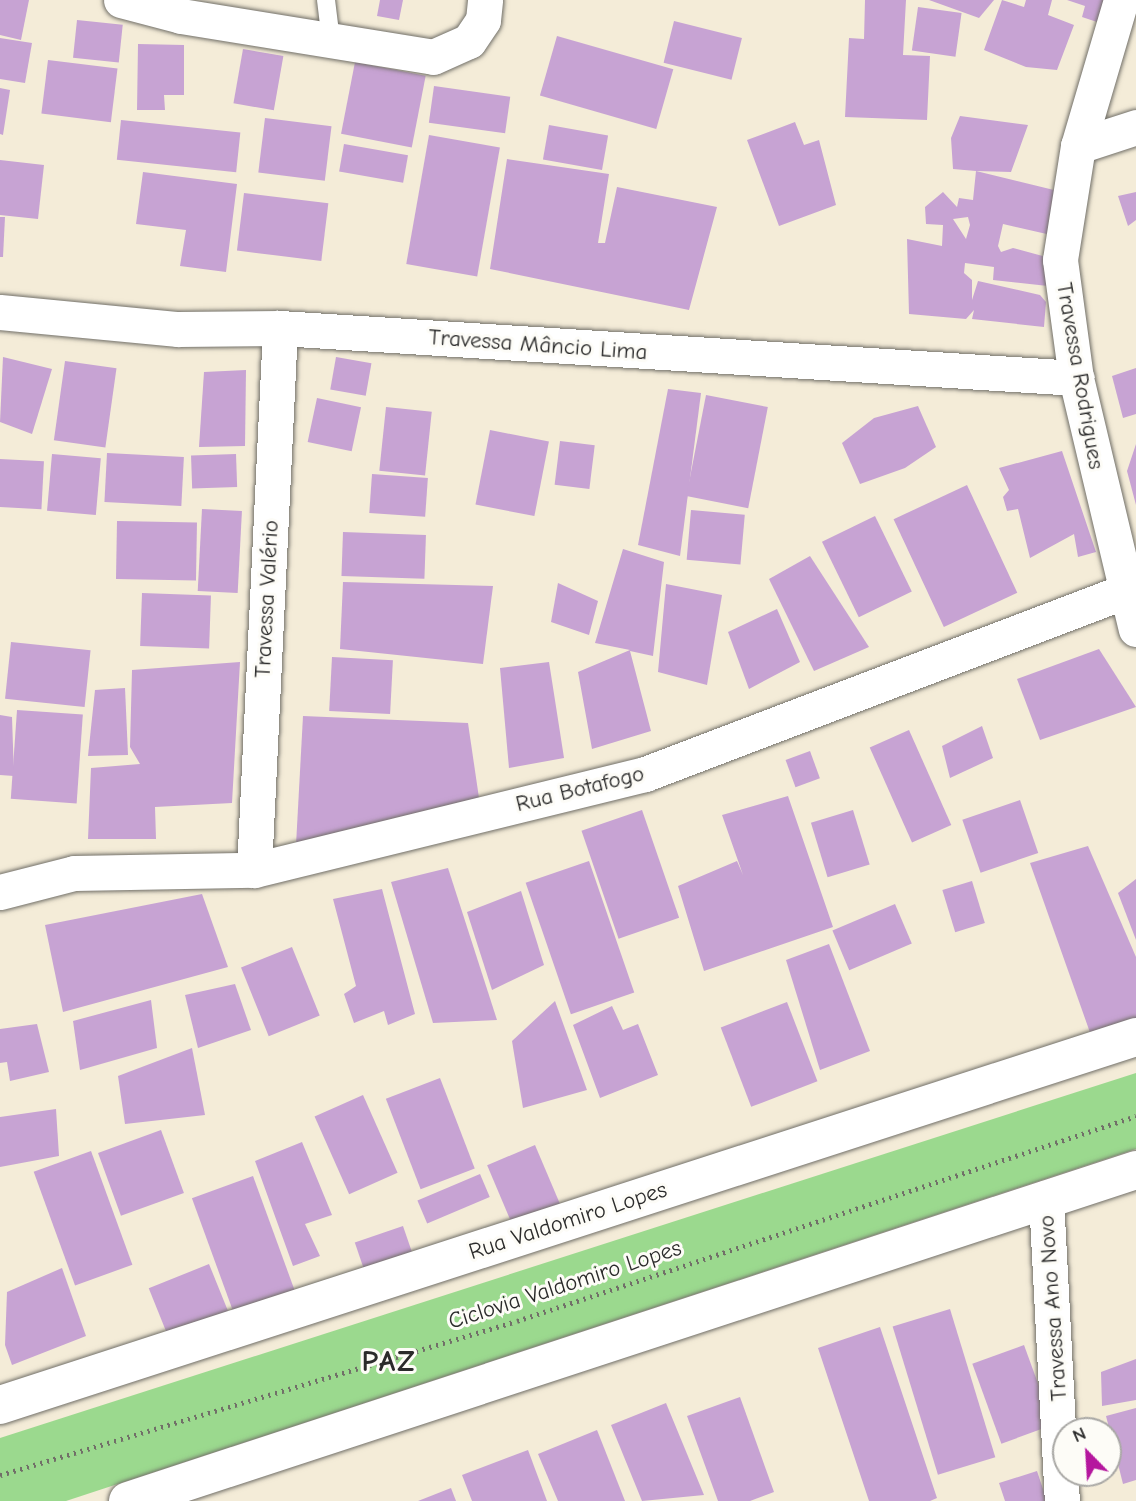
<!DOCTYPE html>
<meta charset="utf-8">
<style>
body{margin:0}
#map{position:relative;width:1136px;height:1501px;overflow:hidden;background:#f4ecd8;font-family:"Comic Neue",sans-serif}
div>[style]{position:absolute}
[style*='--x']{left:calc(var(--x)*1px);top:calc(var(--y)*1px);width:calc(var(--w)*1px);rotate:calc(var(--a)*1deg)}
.green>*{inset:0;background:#9bd98e}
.building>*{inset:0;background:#c7a3d3;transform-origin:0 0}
.path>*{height:4.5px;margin-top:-2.25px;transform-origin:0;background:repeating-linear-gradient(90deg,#716f68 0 2px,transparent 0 7px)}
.roads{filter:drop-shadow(0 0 2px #716f68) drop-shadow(0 0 2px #716f68)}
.service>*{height:18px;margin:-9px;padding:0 9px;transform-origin:9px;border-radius:9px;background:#fff}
.minor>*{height:35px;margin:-17.5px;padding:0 17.5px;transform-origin:17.5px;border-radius:17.5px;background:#fff}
.tertiary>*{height:38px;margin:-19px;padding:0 19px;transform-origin:19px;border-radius:19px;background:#fff}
span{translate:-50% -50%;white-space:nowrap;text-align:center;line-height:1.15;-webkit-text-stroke:6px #fdfcf7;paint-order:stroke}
.street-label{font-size:23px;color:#2b2b2b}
.district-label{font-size:30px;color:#2b2b2b;font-weight:700;letter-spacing:2px}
.north{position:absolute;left:1052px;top:1417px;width:70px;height:70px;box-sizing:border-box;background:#fdfcf7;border:2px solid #a9a8a5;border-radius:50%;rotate:336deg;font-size:19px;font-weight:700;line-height:28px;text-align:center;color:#2b2b2b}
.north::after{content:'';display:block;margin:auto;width:24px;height:32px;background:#b5179e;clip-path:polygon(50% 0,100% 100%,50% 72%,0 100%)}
</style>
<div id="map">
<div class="green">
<div style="clip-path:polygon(1136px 1073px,1136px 1149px,66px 1501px,0 1501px,0 1438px)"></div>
</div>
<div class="building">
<div style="clip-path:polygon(0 0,29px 0,21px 40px,0 35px)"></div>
<div style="clip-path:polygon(380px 0,403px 0,399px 20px,377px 16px)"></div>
<div style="clip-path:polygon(865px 0,906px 0,903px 55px,930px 56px,927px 120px,845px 117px,849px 38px,864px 39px)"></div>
<div style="clip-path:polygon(929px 0,994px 0,979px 18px)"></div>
<div style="clip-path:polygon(1002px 0,1024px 7px,1026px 0,1052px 0,1048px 15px,1074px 25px,1057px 70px,1026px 67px,984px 50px)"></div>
<div style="clip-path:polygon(1067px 0,1105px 0,1097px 22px,1082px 17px,1085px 6px)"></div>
<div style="left:918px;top:7px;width:44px;height:44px;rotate:8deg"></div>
<div style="left:77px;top:20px;width:46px;height:38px;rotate:6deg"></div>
<div style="left:674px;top:21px;width:70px;height:43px;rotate:14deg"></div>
<div style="left:557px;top:36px;width:121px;height:62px;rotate:16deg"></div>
<div style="clip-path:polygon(0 38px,32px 43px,25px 83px,0 79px)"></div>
<div style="clip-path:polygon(138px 44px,184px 45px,184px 95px,164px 95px,165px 110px,137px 110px)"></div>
<div style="left:243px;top:49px;width:41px;height:55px;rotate:10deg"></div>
<div style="left:48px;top:60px;width:70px;height:54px;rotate:7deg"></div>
<div style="left:355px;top:62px;width:72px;height:73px;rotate:11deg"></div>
<div style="left:434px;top:86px;width:77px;height:37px;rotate:8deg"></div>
<div style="clip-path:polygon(0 88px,10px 90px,3px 135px,0 134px)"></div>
<div style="clip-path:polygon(evenodd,960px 116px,1028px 125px,1011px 172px,976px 171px,1058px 191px,1051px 235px,1003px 224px,998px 246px,1001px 252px,1013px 248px,1050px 258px,1048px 286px,993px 280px,994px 267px,965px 263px,964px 273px,972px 280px,972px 300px,978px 281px,1040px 295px,1046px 302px,1044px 327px,972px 319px,974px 310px,966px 319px,909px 314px,907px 239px,942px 246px,943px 225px,926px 224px,925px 207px,943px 192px,957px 207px,959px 198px,973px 200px,976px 171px,953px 169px,951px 138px,960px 116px,968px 217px,970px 225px,966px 239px,953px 219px,968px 217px)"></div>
<div style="left:265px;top:118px;width:67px;height:55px;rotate:7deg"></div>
<div style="left:121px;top:120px;width:120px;height:40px;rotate:6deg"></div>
<div style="clip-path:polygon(795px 122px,804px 145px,819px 140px,836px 205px,779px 226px,747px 140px)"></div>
<div style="left:549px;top:125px;width:60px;height:35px;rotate:10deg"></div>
<div style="left:429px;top:135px;width:72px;height:131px;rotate:10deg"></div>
<div style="left:344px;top:144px;width:65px;height:28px;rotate:10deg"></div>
<div style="clip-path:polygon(507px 159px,609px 174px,598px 243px,605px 243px,617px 187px,717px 207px,689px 310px,490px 269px)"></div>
<div style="clip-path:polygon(0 160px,44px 165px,38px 219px,0 215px)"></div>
<div style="clip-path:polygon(143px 172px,237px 184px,226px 272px,180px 266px,186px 230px,136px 224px)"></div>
<div style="clip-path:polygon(1136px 192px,1136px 220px,1128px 226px,1118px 196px)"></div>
<div style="left:244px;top:193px;width:85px;height:58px;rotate:7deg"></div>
<div style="clip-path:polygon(0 217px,5px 217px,3px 257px,0 257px)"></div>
<div style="clip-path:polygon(3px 357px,52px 369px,32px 434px,0 422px)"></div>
<div style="left:336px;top:357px;width:36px;height:33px;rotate:10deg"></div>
<div style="left:65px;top:361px;width:52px;height:80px;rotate:8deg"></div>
<div style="clip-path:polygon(1136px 368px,1136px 414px,1123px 418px,1112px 376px)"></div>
<div style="clip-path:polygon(246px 370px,245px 446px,199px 447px,204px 372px)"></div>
<div style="clip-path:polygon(668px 389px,701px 393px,680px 556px,638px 545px)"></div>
<div style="left:706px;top:395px;width:63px;height:103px;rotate:11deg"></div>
<div style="left:317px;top:398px;width:45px;height:45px;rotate:12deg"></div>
<div style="clip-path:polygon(918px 406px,936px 447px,905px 468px,860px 484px,842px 443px,874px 418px)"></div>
<div style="left:386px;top:407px;width:46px;height:64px;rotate:6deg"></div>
<div style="left:490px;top:430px;width:60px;height:76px;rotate:11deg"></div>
<div style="left:560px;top:441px;width:35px;height:44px;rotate:7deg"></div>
<div style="clip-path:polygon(1136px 444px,1136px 505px,1127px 471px)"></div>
<div style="clip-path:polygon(1062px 451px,1096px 552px,1078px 557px,1074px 534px,1030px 558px,1018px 509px,1007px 511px,1003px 497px,1009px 490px,999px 468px)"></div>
<div style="left:107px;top:453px;width:77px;height:49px;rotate:3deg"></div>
<div style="left:52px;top:454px;width:49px;height:57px;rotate:5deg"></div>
<div style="left:236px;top:454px;width:33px;height:45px;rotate:88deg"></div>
<div style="left:0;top:459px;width:44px;height:48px;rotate:3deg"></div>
<div style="left:372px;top:474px;width:56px;height:39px;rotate:4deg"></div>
<div style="left:967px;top:485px;width:119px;height:81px;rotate:65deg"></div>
<div style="left:202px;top:509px;width:40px;height:82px;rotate:3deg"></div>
<div style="left:691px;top:510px;width:54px;height:50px;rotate:5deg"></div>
<div style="left:875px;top:516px;width:84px;height:59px;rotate:64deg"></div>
<div style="left:117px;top:521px;width:80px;height:58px;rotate:1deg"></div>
<div style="left:343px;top:532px;width:83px;height:44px;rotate:2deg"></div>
<div style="clip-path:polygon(623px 549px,664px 562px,653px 656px,630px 651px,651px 731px,592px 749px,578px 672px,630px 650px,595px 643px)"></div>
<div style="clip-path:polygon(810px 556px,869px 647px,814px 671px,769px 579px)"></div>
<div style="clip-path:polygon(343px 582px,493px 586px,483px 664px,340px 649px)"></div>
<div style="clip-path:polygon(558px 583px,598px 601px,589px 635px,551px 622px)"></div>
<div style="clip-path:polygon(666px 584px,722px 595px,707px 685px,658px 672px)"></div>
<div style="left:142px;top:593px;width:69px;height:53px;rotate:2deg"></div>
<div style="clip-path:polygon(777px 609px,800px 662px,749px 689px,728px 632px)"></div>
<div style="left:11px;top:642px;width:80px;height:57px;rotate:6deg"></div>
<div style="clip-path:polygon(1099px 649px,1136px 707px,1040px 740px,1017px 679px)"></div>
<div style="left:332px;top:657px;width:61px;height:54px;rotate:3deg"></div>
<div style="clip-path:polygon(240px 662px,232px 803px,155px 807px,156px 839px,88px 839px,91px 768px,140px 764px,130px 747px,132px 670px)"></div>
<div style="clip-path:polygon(549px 662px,564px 758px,509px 768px,500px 668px)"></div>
<div style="clip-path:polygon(125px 688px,128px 755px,88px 756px,95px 690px)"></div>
<div style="left:17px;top:710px;width:66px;height:89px;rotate:4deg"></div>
<div style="clip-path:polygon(0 715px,12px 717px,14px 776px,0 775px)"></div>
<div style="clip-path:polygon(303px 716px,468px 723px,479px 798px,296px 845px)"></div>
<div style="clip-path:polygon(982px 726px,993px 758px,950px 778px,942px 746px)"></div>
<div style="left:909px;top:730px;width:104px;height:43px;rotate:66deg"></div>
<div style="left:810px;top:751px;width:29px;height:26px;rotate:70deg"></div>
<div style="clip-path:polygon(788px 796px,833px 927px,704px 971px,678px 886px,737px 861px,743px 875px,722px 815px)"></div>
<div style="left:1020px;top:800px;width:56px;height:61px;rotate:71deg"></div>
<div style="left:642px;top:810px;width:114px;height:64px;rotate:71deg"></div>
<div style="left:853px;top:810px;width:57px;height:44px;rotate:73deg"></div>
<div style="clip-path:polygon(1088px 846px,1136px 957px,1136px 1025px,1093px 1041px,1030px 863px)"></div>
<div style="left:589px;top:861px;width:139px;height:67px;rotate:71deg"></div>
<div style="clip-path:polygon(448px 868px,497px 1020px,433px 1023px,391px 882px)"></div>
<div style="clip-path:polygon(1136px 879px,1136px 940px,1118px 893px)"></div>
<div style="left:972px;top:881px;width:44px;height:31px;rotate:73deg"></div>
<div style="clip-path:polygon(382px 889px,415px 1014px,388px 1025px,384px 1011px,354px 1023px,344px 994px,356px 986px,333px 899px)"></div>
<div style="clip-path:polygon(521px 891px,544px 965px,492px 990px,467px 912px)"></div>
<div style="clip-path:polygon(202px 894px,228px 967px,63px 1012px,45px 925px)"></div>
<div style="left:895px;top:904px;width:43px;height:68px;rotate:67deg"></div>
<div style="clip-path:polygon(829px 944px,870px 1051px,820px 1070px,786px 960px)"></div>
<div style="left:292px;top:947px;width:74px;height:55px;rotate:68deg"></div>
<div style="clip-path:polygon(235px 984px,251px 1030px,198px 1048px,185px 995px)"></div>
<div style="clip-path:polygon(151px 1000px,157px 1048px,80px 1070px,73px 1021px)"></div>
<div style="clip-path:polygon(555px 1001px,587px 1090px,523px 1108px,512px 1041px)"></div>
<div style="left:787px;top:1002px;width:85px;height:71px;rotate:69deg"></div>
<div style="clip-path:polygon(612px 1006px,623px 1030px,638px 1024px,658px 1075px,600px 1098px,573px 1025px)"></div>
<div style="clip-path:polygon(37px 1024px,49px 1072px,10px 1081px,7px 1062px,0 1063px,0 1029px)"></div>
<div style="clip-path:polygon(192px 1048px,205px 1115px,125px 1124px,118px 1076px)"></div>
<div style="left:440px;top:1078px;width:97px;height:58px;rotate:69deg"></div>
<div style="left:363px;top:1095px;width:85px;height:53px;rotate:66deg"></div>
<div style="clip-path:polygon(56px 1109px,59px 1156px,0 1167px,0 1117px)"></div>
<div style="left:161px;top:1130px;width:67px;height:67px;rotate:70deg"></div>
<div style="clip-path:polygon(302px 1142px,332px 1215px,305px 1224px,320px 1256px,293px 1266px,255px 1161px)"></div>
<div style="left:535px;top:1145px;width:73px;height:52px;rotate:67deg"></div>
<div style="left:91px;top:1151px;width:121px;height:61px;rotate:70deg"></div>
<div style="left:480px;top:1174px;width:25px;height:68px;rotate:67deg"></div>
<div style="left:253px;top:1176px;width:131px;height:65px;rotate:70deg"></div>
<div style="left:403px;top:1226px;width:34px;height:51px;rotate:71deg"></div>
<div style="left:209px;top:1264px;width:61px;height:65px;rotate:68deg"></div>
<div style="clip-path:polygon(62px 1268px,86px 1336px,12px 1365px,5px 1345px,7px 1292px)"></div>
<div style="left:950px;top:1309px;width:155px;height:60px;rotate:73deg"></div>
<div style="clip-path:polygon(880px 1327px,937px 1498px,930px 1501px,869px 1501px,818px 1348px)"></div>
<div style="left:1024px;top:1345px;width:85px;height:55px;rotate:70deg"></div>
<div style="clip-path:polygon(1136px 1359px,1136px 1400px,1102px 1406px,1101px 1372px)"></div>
<div style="clip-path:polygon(740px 1397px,774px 1492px,750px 1501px,718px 1501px,687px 1416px)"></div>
<div style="clip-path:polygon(666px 1403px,704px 1495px,642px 1501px,611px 1425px)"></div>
<div style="clip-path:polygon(1136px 1408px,1136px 1480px,1123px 1484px,1106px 1416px)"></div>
<div style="clip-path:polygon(597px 1430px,625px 1501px,558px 1501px,538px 1454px)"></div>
<div style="clip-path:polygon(528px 1450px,547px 1501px,472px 1501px,462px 1475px)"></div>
<div style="clip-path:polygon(1037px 1471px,1047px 1501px,1005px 1501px,999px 1483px)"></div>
<div style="clip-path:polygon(451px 1488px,456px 1501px,418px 1501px)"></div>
</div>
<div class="path">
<div style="--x:0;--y:1475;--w:539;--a:-16.59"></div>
<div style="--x:517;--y:1321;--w:652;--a:-18.32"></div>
</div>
<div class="roads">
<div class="service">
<div style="--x:326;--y:0;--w:41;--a:83"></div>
</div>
<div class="minor">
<div style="--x:121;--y:0;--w:62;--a:14.9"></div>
<div style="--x:181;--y:16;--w:255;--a:9.2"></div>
<div style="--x:433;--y:57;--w:39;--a:-24"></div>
<div style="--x:469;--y:41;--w:25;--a:-56"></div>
<div style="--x:483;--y:20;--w:20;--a:-84"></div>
<div style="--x:1121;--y:0;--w:152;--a:106.4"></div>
<div style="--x:1078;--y:146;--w:115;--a:99"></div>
<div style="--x:1060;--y:260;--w:119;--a:82.3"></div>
<div style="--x:1076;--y:378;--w:258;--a:76.6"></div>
<div style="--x:1078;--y:146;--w:61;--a:-18.1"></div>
<div style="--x:0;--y:312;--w:179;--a:5.5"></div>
<div style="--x:178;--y:329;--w:102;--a:-0.6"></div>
<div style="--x:280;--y:328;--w:798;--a:3.59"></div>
<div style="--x:254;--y:870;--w:543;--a:-87.25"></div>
<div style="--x:0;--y:892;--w:76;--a:-14.4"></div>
<div style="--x:74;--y:873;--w:180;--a:-1"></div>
<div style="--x:254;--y:870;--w:403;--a:-13.8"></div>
<div style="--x:645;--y:774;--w:525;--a:-20.85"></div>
<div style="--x:1046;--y:1198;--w:303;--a:87"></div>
</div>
<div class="tertiary">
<div style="--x:0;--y:1405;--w:1194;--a:-17.95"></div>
<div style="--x:128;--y:1501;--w:1061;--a:-18.18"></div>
</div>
</div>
<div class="street-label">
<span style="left:538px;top:345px;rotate:4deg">Travessa Mâncio Lima</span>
<span style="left:1080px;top:376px;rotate:80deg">Travessa Rodrigues</span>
<span style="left:267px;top:599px;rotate:-87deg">Travessa Valério</span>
<span style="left:580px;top:789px;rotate:-14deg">Rua Botafogo</span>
<span style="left:568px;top:1221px;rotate:-18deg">Rua Valdomiro Lopes</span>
<span style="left:565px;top:1285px;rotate:-18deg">Ciclovia Valdomiro Lopes</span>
<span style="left:1053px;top:1308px;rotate:-94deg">Travessa Ano Novo</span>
</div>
<div class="district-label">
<span style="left:389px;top:1362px">PAZ</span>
</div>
<div class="north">N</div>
</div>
